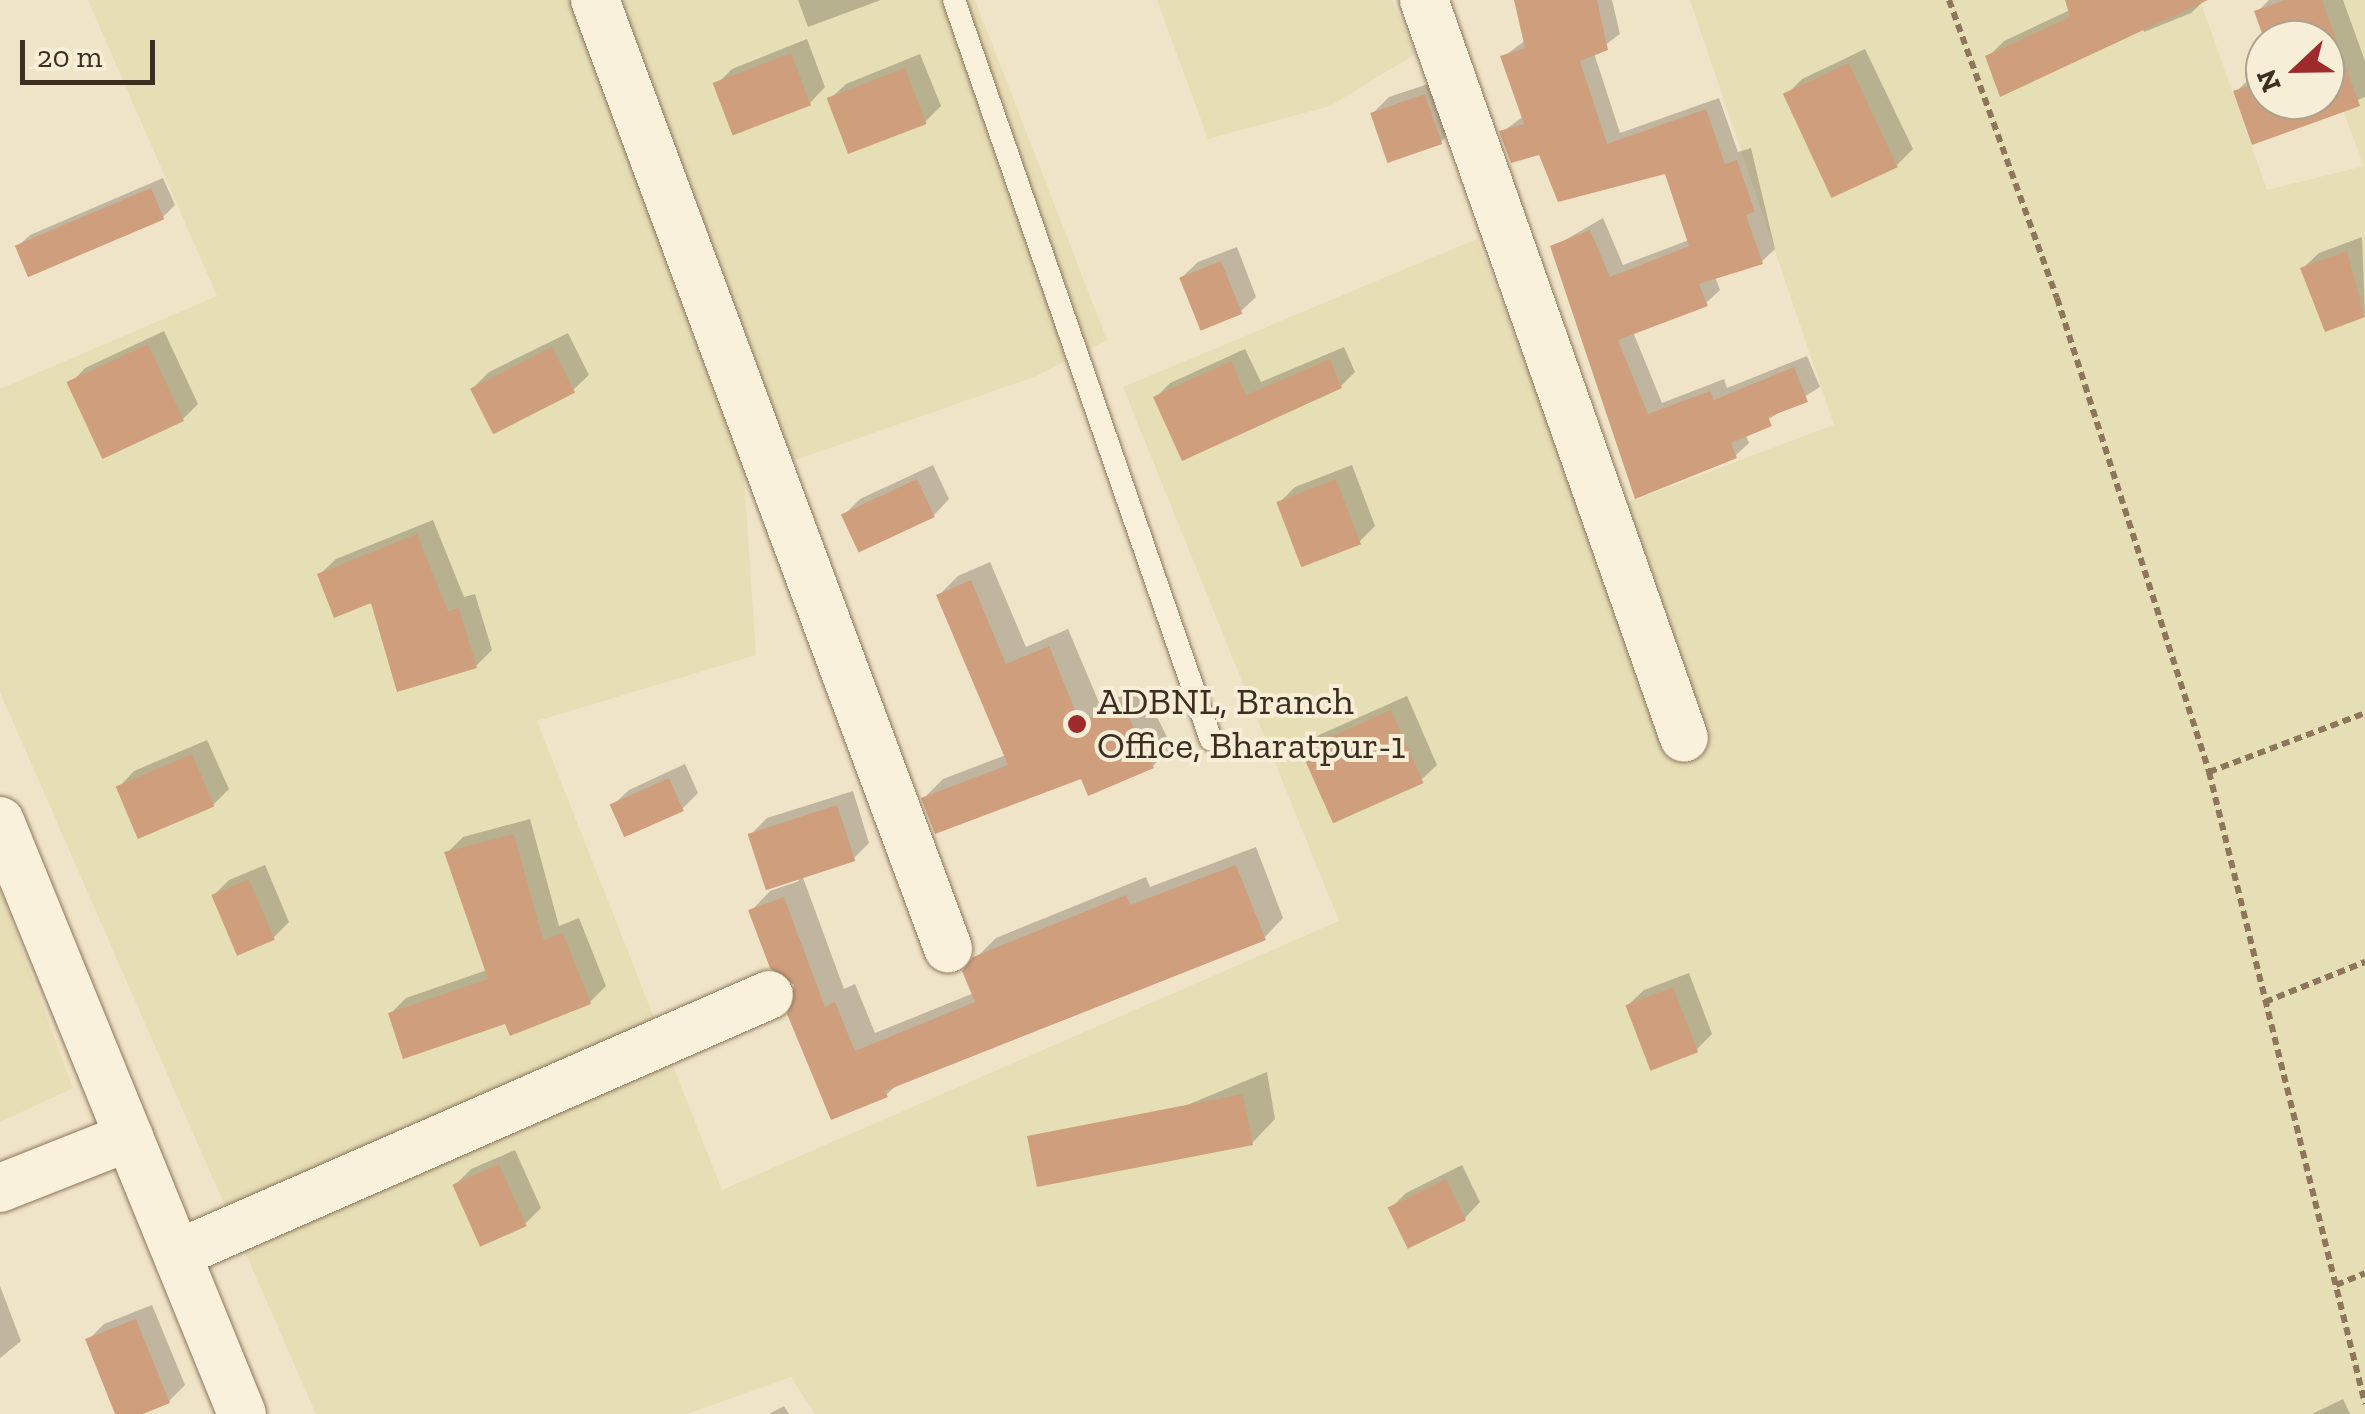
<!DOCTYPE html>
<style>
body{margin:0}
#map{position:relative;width:2365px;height:1414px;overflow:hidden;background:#f0e4c8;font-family:"Zilla Slab",serif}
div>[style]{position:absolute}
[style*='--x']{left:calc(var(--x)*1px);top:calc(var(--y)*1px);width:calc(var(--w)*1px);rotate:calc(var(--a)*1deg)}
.farmland>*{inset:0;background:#e6deb5}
.shadow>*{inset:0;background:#0003}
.building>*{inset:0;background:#cf9f7d;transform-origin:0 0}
.path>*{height:6px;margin-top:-3px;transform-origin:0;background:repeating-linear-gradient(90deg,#8d765c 0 8px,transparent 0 13px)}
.roads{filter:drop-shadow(0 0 2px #8d765c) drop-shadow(0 0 2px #8d765c)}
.service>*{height:22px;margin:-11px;padding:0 11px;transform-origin:11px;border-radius:11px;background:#faf1dc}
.minor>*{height:48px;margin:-24px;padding:0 24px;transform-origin:24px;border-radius:24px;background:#faf1dc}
.dots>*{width:28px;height:28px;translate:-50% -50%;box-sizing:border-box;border:5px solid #f7eed8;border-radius:50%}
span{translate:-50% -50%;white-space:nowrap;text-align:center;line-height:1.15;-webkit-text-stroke:8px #f7eed8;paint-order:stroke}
.poi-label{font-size:38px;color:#3d2e20}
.left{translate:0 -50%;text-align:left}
.north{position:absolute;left:2245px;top:20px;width:100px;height:100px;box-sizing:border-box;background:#f7eed8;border:2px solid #ada18e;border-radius:50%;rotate:248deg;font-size:28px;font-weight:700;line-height:40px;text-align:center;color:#3d2e20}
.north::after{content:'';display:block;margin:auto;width:35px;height:45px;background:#9e2a2b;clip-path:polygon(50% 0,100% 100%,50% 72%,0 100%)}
.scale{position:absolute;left:20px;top:40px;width:135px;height:45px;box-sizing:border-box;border:5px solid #3d2e20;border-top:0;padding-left:12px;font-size:30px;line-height:35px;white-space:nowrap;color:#3d2e20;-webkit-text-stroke:8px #f7eed8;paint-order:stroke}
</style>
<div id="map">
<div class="farmland">
<div style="clip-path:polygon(88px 0,975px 0,1107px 340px,1034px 377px,744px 478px,756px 655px,537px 721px,722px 1190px,1339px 921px,1123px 387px,1477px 239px,1586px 518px,1834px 425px,1690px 0,2200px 0,2267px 190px,2364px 166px,2325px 63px,2325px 40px,2301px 0,2365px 0,2365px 1414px,815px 1414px,791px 1377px,687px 1414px,316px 1414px,0 692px,0 389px,217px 296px)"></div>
<div style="clip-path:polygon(1157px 0,1392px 0,1415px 54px,1330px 106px,1208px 139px)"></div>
<div style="clip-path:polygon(0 890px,73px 1088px,0 1122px)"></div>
</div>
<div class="shadow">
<div style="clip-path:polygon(798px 0,881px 0,808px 27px)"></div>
<div style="clip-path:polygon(1516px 0,1612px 0,1620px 34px,1594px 53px,1620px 133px,1719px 98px,1738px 152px,1751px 148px,1775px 249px,1761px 262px,1715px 276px,1720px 290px,1706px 303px,1633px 332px,1662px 403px,1724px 379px,1727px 388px,1807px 356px,1820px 387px,1745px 434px,1749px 443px,1735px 456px,1636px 495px,1553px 247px,1603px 218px,1623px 265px,1689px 240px,1667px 171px,1541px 152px,1502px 132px,1524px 116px,1503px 57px,1526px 40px)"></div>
<div style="clip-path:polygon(2068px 0,2205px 0,2191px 13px,2144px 32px,2142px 26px,1988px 57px,2004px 41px,2070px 10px)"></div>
<div style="clip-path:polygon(2269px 0,2343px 0,2365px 61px,2365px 97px,2254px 142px,2236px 92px,2252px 76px,2265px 71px,2265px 100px,2325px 100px,2325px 40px,2257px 12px)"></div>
<div style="clip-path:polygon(807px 39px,825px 87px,810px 103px,716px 85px,732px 69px)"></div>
<div style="clip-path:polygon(1865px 49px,1913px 149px,1897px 165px,1786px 95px,1802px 79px)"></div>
<div style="clip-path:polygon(920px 54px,941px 106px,925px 122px,830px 99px,846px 84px)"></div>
<div style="clip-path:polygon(1440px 80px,1456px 126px,1441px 142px,1373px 113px,1389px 97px)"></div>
<div style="clip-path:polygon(163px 178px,175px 205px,163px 217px,18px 246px,30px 235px)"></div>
<div style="clip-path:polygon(2362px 237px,2365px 314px,2326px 329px,2303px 268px,2319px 253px)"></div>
<div style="clip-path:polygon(1237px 247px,1256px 297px,1240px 312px,1182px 277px,1198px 262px)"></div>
<div style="clip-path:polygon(164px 331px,198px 404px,183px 419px,70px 384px,85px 368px)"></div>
<div style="clip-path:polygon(568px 333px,589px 375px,573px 390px,473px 388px,489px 372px)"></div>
<div style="clip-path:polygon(1344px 347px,1355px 372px,1341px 386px,1184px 458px,1156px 397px,1170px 383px,1245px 349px,1261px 382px)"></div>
<div style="clip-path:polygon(933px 465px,949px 499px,934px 515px,844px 515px,860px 499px)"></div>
<div style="clip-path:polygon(1352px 465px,1375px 526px,1359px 542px,1279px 503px,1295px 487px)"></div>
<div style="clip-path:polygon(433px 520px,464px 597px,475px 594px,492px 650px,476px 666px,320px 574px,336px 559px)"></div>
<div style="clip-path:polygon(990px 562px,1026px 647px,1068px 629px,1100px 705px,1142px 687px,1172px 747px,1153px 766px,924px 798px,943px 779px,1006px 755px,939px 595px,958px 576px)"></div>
<div style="clip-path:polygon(1407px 696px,1437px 765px,1421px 780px,1303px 750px,1319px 735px)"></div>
<div style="clip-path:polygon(207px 740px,229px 789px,213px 805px,139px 836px,119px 787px,134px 771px)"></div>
<div style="clip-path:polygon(685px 764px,698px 793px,682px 809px,613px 805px,629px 790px)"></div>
<div style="clip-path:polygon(853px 791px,869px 843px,853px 859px,802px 875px,844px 989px,855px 984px,875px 1033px,974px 993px,975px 959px,996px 938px,1146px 877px,1150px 887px,1256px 847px,1283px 918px,1264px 938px,898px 1084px,886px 1095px,797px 984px,751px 911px,770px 891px,799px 881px,751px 834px,767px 818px)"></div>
<div style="clip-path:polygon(530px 819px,559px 926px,579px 918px,606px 986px,590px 1002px,507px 1021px,391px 1013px,406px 998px,487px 970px,447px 853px,463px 837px)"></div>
<div style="clip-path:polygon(265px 865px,289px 922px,273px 938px,214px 895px,229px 880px)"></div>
<div style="clip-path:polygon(1689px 973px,1712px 1034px,1696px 1050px,1628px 1005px,1644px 990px)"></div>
<div style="clip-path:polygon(1267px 1072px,1275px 1119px,1252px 1143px,1043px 1178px,1066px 1155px)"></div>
<div style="clip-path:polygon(515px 1150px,541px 1208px,525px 1224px,455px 1185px,471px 1169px)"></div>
<div style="clip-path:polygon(1462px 1165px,1480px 1202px,1465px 1218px,1391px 1208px,1406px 1193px)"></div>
<div style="clip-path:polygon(0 1286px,21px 1341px,0 1358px)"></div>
<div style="clip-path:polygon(152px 1305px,185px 1385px,169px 1401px,118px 1414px,88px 1340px,104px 1324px)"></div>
<div style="clip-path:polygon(2343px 1399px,2350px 1414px,2312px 1414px)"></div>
<div style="clip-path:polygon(784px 1406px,789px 1414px,769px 1414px)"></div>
</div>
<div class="building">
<div style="clip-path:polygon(1514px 0,1597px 0,1608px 50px,1580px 61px,1607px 144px,1706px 109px,1725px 164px,1737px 160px,1755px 212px,1746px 215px,1763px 264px,1699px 284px,1708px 306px,1618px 340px,1648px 414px,1710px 391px,1714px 400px,1794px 367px,1808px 402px,1768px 417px,1772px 426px,1731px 443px,1737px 458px,1635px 499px,1550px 246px,1590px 230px,1610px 277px,1689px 246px,1665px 174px,1558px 202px,1539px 155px,1511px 163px,1499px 131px,1524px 124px,1500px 56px,1525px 48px)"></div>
<div style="clip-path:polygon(2065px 0,2208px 0,2000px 97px,1985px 56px,2070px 17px)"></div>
<div style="clip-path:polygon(2285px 0,2322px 0,2360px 106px,2252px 145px,2233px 91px,2265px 80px,2265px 100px,2325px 100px,2325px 40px,2265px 42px,2254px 11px)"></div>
<div style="left:791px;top:53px;width:56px;height:84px;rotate:69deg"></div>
<div style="left:1849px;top:63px;width:115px;height:73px;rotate:65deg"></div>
<div style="left:905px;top:68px;width:60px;height:84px;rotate:69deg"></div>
<div style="left:1425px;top:94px;width:53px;height:58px;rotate:71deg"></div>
<div style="left:151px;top:188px;width:34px;height:148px;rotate:67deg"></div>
<div style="clip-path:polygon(2347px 251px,2365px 317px,2325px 332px,2300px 268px)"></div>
<div style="left:1221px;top:261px;width:57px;height:45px;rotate:68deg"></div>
<div style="left:148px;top:344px;width:85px;height:90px;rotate:65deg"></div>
<div style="left:552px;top:347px;width:51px;height:92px;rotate:63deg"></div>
<div style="clip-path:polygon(1330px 359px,1342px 388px,1182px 461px,1153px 397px,1231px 361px,1246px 395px)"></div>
<div style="left:917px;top:479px;width:42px;height:84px;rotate:65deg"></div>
<div style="left:1336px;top:479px;width:70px;height:64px;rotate:69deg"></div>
<div style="clip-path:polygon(417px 534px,448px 611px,459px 608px,477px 668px,397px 692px,371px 603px,334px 618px,317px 574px)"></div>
<div style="clip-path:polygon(971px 580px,1006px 664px,1049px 646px,1080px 722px,1122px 704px,1154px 768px,1088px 796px,1081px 779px,935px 834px,921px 798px,1008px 765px,936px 595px)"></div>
<div style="left:1391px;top:710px;width:80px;height:99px;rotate:66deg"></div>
<div style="left:192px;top:754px;width:57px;height:83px;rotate:67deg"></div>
<div style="left:669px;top:778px;width:36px;height:65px;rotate:66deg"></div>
<div style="left:837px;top:805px;width:59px;height:94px;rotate:72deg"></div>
<div style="clip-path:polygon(514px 834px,543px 940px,563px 933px,591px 1004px,510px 1036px,505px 1024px,403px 1059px,388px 1013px,488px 979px,444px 852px)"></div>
<div style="clip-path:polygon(1236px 865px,1266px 940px,885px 1091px,888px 1097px,831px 1120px,787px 1014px,794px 985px,770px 968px,748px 910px,784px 897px,825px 1007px,835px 1002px,855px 1051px,975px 1002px,962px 971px,973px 957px,1126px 895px,1130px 905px)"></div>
<div style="left:249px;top:879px;width:66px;height:41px;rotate:67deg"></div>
<div style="left:1673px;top:987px;width:70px;height:51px;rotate:69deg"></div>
<div style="left:1243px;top:1094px;width:52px;height:220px;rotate:79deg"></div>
<div style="left:499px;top:1164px;width:68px;height:51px;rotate:66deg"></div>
<div style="left:1446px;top:1179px;width:46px;height:65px;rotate:64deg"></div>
<div style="clip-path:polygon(136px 1319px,170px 1403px,143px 1414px,115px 1414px,85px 1339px)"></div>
</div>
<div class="path">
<div style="--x:1949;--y:0;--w:317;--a:70.1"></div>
<div style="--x:2057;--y:298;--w:498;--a:72.2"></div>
<div style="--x:2209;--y:772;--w:651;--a:76.13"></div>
<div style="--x:2209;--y:772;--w:167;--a:-20.7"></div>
<div style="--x:2265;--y:1002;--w:108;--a:-21.8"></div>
<div style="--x:2336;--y:1285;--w:31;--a:-22"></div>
</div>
<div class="roads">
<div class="service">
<div style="--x:954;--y:0;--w:783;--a:70.85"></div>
</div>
<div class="minor">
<div style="--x:595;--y:0;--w:1012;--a:69.58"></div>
<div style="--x:1424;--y:0;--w:782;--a:70.59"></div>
<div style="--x:0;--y:821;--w:640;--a:67.8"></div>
<div style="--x:0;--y:1188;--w:139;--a:-21.6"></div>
<div style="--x:177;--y:1254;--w:646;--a:-23.63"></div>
</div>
</div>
<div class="dots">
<div style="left:1077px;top:724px;background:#9e2a2b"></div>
</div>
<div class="poi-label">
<span class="left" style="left:1097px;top:724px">ADBNL, Branch<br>Office, Bharatpur-1</span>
</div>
<div class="north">N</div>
<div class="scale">20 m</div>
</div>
